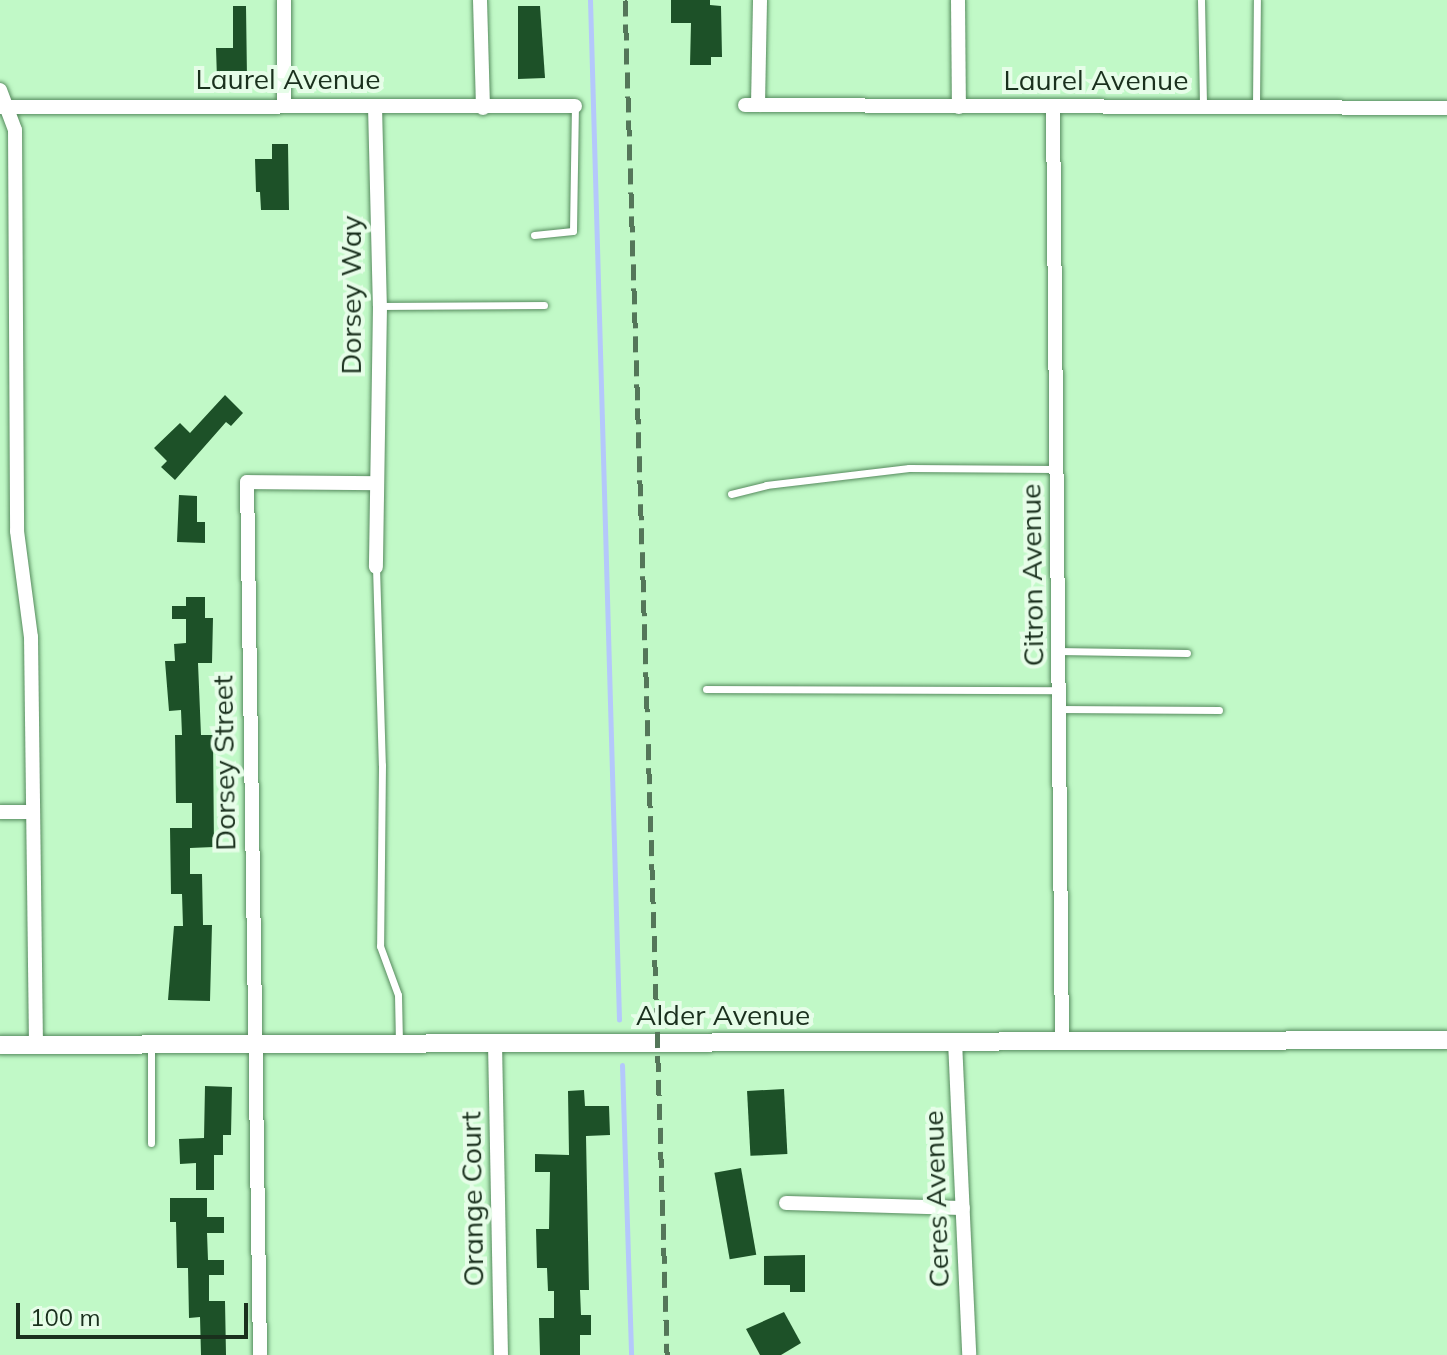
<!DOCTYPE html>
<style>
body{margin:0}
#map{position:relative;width:1447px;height:1355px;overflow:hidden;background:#c1f9c7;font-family:Mulish,sans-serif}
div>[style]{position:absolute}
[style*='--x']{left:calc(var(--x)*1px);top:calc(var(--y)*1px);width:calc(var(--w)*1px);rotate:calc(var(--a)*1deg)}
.stream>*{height:5px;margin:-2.5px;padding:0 2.5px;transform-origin:2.5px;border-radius:2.5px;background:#b4c8fb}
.building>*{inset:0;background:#1d5128;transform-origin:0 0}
.roads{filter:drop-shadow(0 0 2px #568b5e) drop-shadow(0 0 2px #568b5e)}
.service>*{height:7px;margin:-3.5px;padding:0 3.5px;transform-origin:3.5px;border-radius:3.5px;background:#fff}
.minor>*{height:14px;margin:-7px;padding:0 7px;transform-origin:7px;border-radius:7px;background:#fff}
.secondary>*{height:18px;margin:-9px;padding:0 9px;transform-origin:9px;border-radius:9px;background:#fff}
.rail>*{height:5px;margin-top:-2.5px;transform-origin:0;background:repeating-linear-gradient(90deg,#547659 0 16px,transparent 0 24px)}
span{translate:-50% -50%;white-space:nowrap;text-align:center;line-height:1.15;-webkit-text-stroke:8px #e6fde8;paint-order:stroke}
.street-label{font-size:28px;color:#1a301d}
.scale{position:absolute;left:16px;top:1303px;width:232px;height:36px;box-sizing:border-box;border:4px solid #1a301d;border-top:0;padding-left:10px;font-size:24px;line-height:28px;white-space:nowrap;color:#1a301d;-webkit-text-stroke:6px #e6fde8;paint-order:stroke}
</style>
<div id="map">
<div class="stream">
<div style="--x:590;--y:0;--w:1020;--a:88.37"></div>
<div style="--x:622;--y:1065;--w:290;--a:88.2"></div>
</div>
<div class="building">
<div style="clip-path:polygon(671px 0,710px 0,710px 5px,721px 6px,722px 57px,711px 57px,711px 65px,690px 65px,691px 23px,671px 23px)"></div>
<div style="clip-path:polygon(233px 6px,246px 6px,247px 78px,217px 79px,216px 48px,233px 48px)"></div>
<div style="clip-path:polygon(518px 6px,540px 6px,545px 78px,518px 79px)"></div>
<div style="clip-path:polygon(272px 144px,288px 144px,289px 210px,261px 210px,260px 192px,256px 192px,255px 159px,272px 159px)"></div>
<div style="clip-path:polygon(225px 395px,243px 413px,231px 426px,226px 422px,175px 480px,161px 467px,167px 461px,154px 448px,180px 423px,190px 433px)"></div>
<div style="clip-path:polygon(179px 495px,197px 496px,197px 522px,205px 522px,205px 543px,177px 542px)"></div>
<div style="clip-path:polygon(186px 597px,205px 597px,205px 618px,213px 618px,212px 663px,198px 663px,201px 735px,213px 735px,214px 847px,190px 848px,190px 874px,202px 874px,203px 925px,212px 925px,210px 1001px,168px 1000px,174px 926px,183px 926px,182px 894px,171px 894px,170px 828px,192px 828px,192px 803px,176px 803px,175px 735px,182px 735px,181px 710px,169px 711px,165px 661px,175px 661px,174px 644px,186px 643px,186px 619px,172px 619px,172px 606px,186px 606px)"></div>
<div style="clip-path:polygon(205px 1086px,232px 1087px,231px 1135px,223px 1135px,223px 1155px,214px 1155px,214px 1190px,196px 1190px,196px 1163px,180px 1164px,179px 1139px,204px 1138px)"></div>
<div style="left:784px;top:1089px;width:65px;height:37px;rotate:87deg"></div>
<div style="clip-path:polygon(584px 1090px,585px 1106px,609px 1106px,610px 1135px,586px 1136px,589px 1290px,580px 1290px,581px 1315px,591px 1315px,591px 1335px,580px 1335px,580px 1355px,540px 1355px,539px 1318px,554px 1318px,554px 1291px,548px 1291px,547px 1268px,537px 1268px,536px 1229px,549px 1229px,550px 1172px,535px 1172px,535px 1154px,569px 1155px,568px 1091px)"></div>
<div style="left:741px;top:1168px;width:88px;height:27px;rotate:80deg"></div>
<div style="clip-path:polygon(170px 1198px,207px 1198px,207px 1217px,224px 1217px,224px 1233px,207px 1233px,208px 1260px,224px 1260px,224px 1275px,209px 1275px,209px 1301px,225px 1301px,226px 1355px,201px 1355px,200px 1317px,189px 1318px,188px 1268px,177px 1268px,176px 1222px,170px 1222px)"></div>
<div style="clip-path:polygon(805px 1255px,805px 1292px,790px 1292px,790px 1285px,764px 1285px,764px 1256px)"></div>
<div style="clip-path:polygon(784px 1312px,801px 1343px,781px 1355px,760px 1355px,746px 1329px)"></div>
</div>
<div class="roads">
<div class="service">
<div style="--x:1201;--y:0;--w:105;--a:88.9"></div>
<div style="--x:1256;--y:105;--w:105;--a:-89.5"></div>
<div style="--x:534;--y:235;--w:39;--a:-6"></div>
<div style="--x:573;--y:231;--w:125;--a:-89.1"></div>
<div style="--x:380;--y:306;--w:164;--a:-0.3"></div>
<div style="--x:731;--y:494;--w:36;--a:-14"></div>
<div style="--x:766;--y:485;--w:144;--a:-6.8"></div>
<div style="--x:909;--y:468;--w:147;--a:0.4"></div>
<div style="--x:376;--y:567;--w:198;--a:88.3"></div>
<div style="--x:382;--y:765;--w:181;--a:90.6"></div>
<div style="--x:380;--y:946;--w:52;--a:69.8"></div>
<div style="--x:398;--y:995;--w:46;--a:88.8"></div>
<div style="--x:1058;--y:651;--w:129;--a:0.9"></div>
<div style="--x:706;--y:689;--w:353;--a:0.2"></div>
<div style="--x:1059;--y:709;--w:160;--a:0.4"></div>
<div style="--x:151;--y:1046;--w:97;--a:90"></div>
</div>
<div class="minor">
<div style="--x:480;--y:0;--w:108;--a:88.4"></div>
<div style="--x:958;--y:0;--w:107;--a:89.5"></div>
<div style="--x:0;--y:90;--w:43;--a:69.4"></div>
<div style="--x:15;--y:130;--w:401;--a:89.7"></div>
<div style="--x:17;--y:531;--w:107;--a:82.5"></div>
<div style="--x:31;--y:637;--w:407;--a:89.3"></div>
<div style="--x:284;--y:103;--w:103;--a:-90"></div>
<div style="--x:745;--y:105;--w:702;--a:0.24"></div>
<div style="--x:758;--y:105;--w:105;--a:-88.9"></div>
<div style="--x:375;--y:106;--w:200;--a:88.6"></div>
<div style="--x:380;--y:306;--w:261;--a:90.9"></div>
<div style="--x:0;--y:107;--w:575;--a:-0.1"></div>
<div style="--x:1053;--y:108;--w:933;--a:89.45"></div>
<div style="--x:0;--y:812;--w:33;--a:0"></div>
<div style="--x:955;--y:1041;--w:314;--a:87.4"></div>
<div style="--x:495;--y:1043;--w:312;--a:88.9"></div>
<div style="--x:786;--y:1203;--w:177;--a:1.6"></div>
<div style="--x:260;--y:1355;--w:873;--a:-90.85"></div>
<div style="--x:247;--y:482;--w:127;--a:0.5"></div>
</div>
<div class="secondary">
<div style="--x:0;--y:1045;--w:1447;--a:-0.2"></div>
</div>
</div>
<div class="rail">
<div style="--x:625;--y:0;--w:1356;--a:88.22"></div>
</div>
<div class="street-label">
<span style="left:288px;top:79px">Laurel Avenue</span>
<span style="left:1096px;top:80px">Laurel Avenue</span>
<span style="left:351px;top:295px;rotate:-90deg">Dorsey Way</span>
<span style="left:1032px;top:575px;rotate:-91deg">Citron Avenue</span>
<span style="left:224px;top:763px;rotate:-91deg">Dorsey Street</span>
<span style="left:723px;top:1015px">Alder Avenue</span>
<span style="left:472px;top:1199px;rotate:-91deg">Orange Court</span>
<span style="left:936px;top:1199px;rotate:-92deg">Ceres Avenue</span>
</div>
<div class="scale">100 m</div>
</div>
